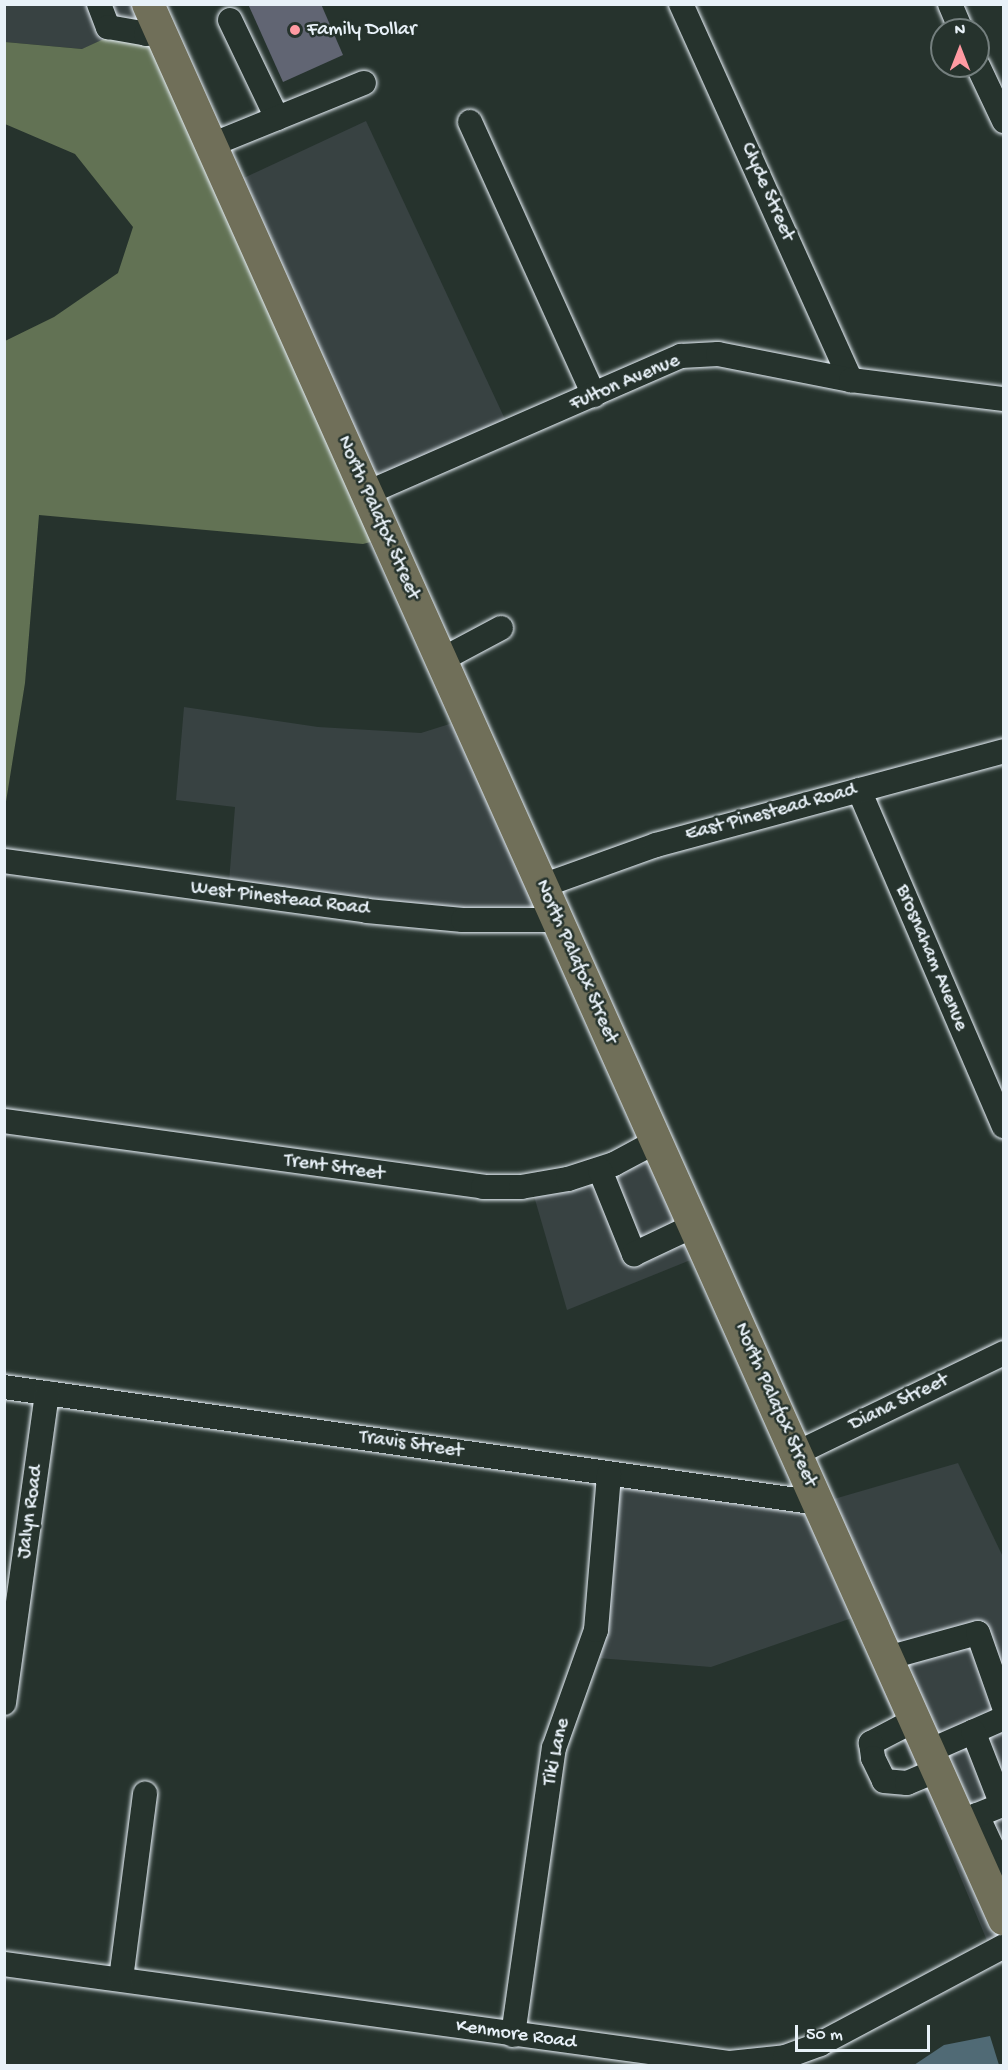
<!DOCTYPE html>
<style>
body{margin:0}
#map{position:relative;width:1008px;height:2070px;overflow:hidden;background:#26332d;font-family:"Gochi Hand",sans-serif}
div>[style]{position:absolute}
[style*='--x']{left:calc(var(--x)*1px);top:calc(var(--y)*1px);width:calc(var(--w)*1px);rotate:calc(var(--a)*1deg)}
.built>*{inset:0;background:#384242;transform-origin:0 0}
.green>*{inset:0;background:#627254}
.water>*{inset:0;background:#506a75}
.building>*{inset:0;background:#616573}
.roads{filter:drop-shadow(0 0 2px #e8f1f8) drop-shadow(0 0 2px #e8f1f8)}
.minor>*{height:24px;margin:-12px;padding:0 12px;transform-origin:12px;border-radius:12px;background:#26332d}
.major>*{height:32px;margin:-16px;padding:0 16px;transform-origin:16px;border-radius:16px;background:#706f59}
.dots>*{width:16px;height:16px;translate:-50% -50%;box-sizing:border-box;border:3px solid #26332d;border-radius:50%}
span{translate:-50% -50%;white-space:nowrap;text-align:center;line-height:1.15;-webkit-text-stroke:5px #26332d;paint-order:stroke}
.poi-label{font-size:20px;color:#e8f1f8}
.left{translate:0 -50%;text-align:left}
.street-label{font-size:20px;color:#e8f1f8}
.frame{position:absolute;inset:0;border:6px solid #e8f1f8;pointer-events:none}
.north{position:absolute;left:930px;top:18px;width:60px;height:60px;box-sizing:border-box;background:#26332d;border:2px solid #747f7e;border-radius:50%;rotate:0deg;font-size:16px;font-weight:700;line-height:24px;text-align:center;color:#e8f1f8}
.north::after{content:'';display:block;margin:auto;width:21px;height:27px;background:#ff9aa2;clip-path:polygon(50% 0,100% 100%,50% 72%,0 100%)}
.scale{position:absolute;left:795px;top:2025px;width:135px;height:27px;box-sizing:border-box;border:3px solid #e8f1f8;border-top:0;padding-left:8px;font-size:18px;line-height:21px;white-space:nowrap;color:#e8f1f8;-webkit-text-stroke:4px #26332d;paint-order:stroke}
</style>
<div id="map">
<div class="built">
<div style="clip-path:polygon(4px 5px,138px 5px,145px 20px,83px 49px,5px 42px)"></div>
<div style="left:366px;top:121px;width:332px;height:142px;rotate:65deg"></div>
<div style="clip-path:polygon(184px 707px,318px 727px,421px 733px,459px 721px,542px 910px,463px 910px,229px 882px,235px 807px,176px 800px)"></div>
<div style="clip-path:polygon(653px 1155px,698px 1257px,567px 1310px,534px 1196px)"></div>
<div style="clip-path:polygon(958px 1463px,1003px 1557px,1003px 1897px,827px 1501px)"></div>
<div style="clip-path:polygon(617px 1485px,812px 1513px,1001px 1936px,988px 1943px,852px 1618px,711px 1667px,598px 1658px)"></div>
</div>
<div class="green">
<div style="clip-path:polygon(145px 20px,378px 540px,363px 544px,39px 515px,25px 683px,5px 808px,5px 341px,54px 317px,118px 273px,133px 227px,75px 154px,5px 124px,5px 42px,82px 49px)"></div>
</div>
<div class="water">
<div style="clip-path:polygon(990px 2036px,999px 2065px,914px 2065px,944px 2045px)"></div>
</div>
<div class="building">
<div style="clip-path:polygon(248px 4px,321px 4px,343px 55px,283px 82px)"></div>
</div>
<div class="roads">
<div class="minor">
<div style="--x:99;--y:4;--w:25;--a:69"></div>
<div style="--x:108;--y:27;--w:39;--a:10"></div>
<div style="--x:146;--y:34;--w:14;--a:-25"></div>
<div style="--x:681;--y:4;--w:413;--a:65.7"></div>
<div style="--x:950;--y:4;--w:28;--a:67"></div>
<div style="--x:230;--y:20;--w:109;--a:64.4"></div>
<div style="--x:978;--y:66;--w:61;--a:64.7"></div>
<div style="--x:470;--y:122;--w:300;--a:65.6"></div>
<div style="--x:211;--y:145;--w:165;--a:-22.1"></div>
<div style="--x:367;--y:493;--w:343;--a:-23.6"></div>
<div style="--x:681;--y:356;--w:37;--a:-3"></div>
<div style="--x:718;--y:354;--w:136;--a:11.1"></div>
<div style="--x:851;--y:380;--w:154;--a:7.1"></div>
<div style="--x:441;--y:660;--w:68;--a:-28.1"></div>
<div style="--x:859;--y:790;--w:366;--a:66.7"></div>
<div style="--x:4;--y:861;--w:366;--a:7.8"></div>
<div style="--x:367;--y:911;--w:96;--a:5.4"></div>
<div style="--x:463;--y:920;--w:94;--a:0"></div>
<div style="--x:542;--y:886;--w:121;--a:-19.8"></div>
<div style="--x:656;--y:845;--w:360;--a:-15.1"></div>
<div style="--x:4;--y:1121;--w:484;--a:7.8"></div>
<div style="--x:483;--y:1187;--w:38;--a:0"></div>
<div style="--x:521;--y:1187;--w:48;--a:-9.7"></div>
<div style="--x:568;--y:1179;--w:48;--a:-18.1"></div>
<div style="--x:614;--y:1164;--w:49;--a:-28.1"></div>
<div style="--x:600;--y:1170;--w:91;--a:68"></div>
<div style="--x:634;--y:1254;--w:68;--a:-25.4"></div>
<div style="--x:4;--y:1387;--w:822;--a:8.11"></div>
<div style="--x:795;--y:1454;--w:232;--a:-25.8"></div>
<div style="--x:887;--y:1658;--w:94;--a:-15.4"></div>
<div style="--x:978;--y:1633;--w:78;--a:70.6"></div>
<div style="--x:4;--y:1703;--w:313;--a:-82.1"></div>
<div style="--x:915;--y:1720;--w:50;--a:152.4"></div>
<div style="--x:871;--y:1743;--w:15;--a:82"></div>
<div style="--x:873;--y:1758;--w:25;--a:64"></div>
<div style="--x:884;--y:1781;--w:23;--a:5"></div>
<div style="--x:907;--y:1783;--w:33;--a:-23"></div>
<div style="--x:929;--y:1751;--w:82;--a:-23.7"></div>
<div style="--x:977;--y:1815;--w:60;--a:65.2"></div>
<div style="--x:1002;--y:1869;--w:19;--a:159"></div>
<div style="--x:960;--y:1822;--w:45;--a:-22"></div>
<div style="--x:1002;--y:1805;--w:79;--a:-111.4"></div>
<div style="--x:4;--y:1964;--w:733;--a:7.77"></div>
<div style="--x:730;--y:2063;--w:55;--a:-6.2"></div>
<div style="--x:785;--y:2057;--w:37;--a:-20"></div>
<div style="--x:820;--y:2044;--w:208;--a:-28"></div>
<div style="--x:121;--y:1979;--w:187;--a:-82.6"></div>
<div style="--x:513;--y:2035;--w:290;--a:-81.9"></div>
<div style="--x:554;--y:1748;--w:125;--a:-70.4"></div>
<div style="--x:596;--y:1630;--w:157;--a:-85.2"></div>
</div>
<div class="major">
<div style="--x:148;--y:4;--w:2098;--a:65.92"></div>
</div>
</div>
<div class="dots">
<div style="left:295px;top:30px;background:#ff9aa2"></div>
</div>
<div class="poi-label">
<span class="left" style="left:307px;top:30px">Family Dollar</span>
</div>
<div class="street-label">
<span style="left:767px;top:192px;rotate:66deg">Clyde Street</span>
<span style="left:625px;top:383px;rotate:-23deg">Fulton Avenue</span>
<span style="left:378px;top:518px;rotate:66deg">North Palafox Street</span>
<span style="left:771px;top:813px;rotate:-15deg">East Pinestead Road</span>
<span style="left:280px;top:899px;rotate:7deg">West Pinestead Road</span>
<span style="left:931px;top:958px;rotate:67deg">Brosnaham Avenue</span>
<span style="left:576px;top:962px;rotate:66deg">North Palafox Street</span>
<span style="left:334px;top:1168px;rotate:8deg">Trent Street</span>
<span style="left:899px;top:1403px;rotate:-26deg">Diana Street</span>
<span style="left:775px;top:1405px;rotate:66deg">North Palafox Street</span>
<span style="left:411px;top:1445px;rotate:8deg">Travis Street</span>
<span style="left:31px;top:1512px;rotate:-82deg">Jalyn Road</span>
<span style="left:557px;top:1752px;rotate:-78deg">Tiki Lane</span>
<span style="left:516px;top:2035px;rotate:8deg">Kenmore Road</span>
</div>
<div class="frame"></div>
<div class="north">N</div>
<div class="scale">50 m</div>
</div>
